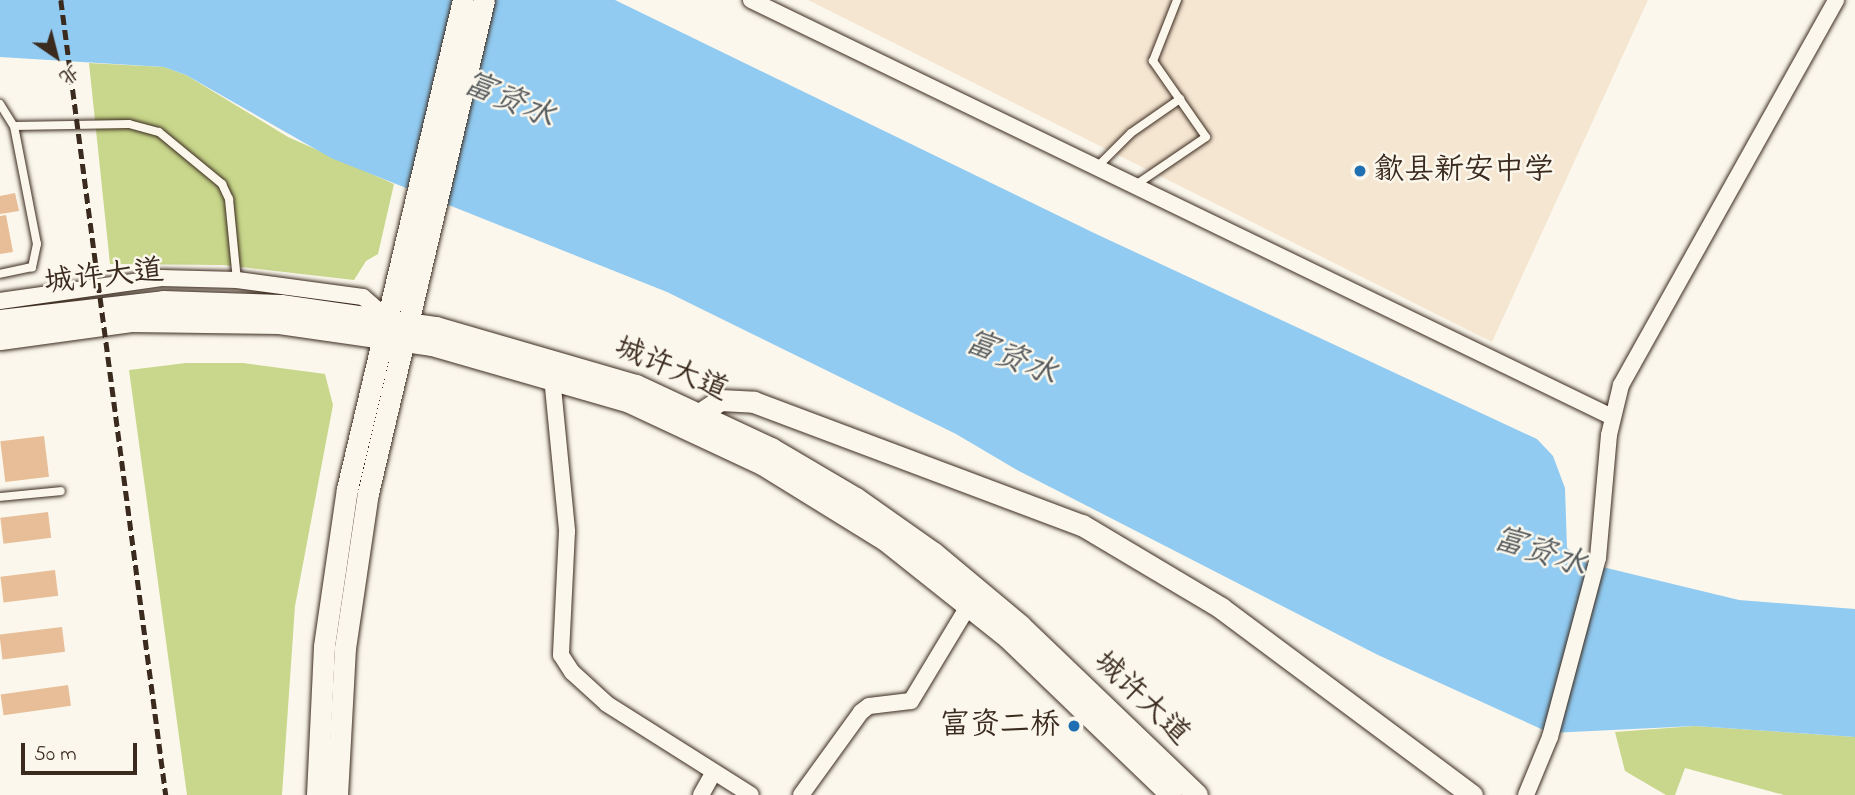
<!DOCTYPE html>
<meta charset="utf-8">
<style>
body{margin:0}
#map{position:relative;width:1855px;height:795px;overflow:hidden;background:#fbf7ec;font-family:"Indie Flower","LXGW WenKai TC",sans-serif}
div>[style]{position:absolute}
[style*='--x']{left:calc(var(--x)*1px);top:calc(var(--y)*1px);width:calc(var(--w)*1px);rotate:calc(var(--a)*1deg)}
.built>*{inset:0;background:#f5e6d2}
.green>*{inset:0;background:#c8d78b}
.water>*{inset:0;background:#91cbf1}
.building>*{inset:0;background:#e7be97;transform-origin:0 0}
.roads{filter:drop-shadow(0 0 2px #3b2a1e) drop-shadow(0 0 2px #3b2a1e)}
.lane>*{height:8px;margin:-4px;padding:0 4px;transform-origin:4px;border-radius:4px;background:#fbf7ec}
.street>*{height:16px;margin:-8px;padding:0 8px;transform-origin:8px;border-radius:8px;background:#fbf7ec}
.secondary>*{height:21px;margin:-10.5px;padding:0 10.5px;transform-origin:10.5px;border-radius:10.5px;background:#fbf7ec}
.rail>*{height:4.5px;margin-top:-2.25px;transform-origin:0;background:repeating-linear-gradient(90deg,#3b2a1e 0 10px,transparent 0 15px)}
.dots>*{width:19px;height:19px;translate:-50% -50%;box-sizing:border-box;border:4px solid #fbf7ec;border-radius:50%}
span{translate:-50% -50%;white-space:nowrap;text-align:center;line-height:1.15;-webkit-text-stroke:5px #fbf7ec;paint-order:stroke}
.poi-label{font-size:30px;color:#3b2a1e}
.left{translate:0 -50%;text-align:left}
.right{translate:-100% -50%;text-align:right}
.street-label{font-size:30px;color:#3b2a1e}
.water-label{font-size:32px;color:#555a5d;font-style:italic}
.north{position:absolute;left:21px;top:21px;width:70px;height:70px;-webkit-text-stroke:5px #fbf7ec;paint-order:stroke;rotate:145deg;font-size:19px;font-weight:700;line-height:28px;text-align:center;color:#3b2a1e}
.north::after{content:'';display:block;margin:auto;width:24px;height:32px;background:#3b2a1e;clip-path:polygon(50% 0,100% 100%,50% 72%,0 100%)}
.scale{position:absolute;left:21px;top:743px;width:116px;height:32px;box-sizing:border-box;border:4px solid #3b2a1e;border-top:0;padding-left:9px;font-size:21px;line-height:24px;white-space:nowrap;color:#3b2a1e;-webkit-text-stroke:5px #fbf7ec;paint-order:stroke}
</style>
<div id="map">
<div class="built">
<div style="clip-path:polygon(808px 0,1648px 0,1492px 342px)"></div>
</div>
<div class="green">
<div style="clip-path:polygon(89px 63px,164px 67px,186px 75px,288px 137px,394px 184px,378px 254px,366px 261px,354px 280px,224px 265px,110px 264px)"></div>
<div style="clip-path:polygon(186px 363px,243px 363px,325px 374px,333px 405px,295px 606px,282px 795px,187px 795px,129px 370px)"></div>
<div style="clip-path:polygon(1695px 726px,1855px 737px,1855px 795px,1784px 795px,1685px 768px,1675px 795px,1666px 795px,1625px 771px,1615px 732px)"></div>
</div>
<div class="water">
<div style="clip-path:polygon(0 0,615px 0,1094px 233px,1537px 439px,1553px 456px,1565px 488px,1567px 548px,1586px 563px,1739px 600px,1855px 609px,1855px 737px,1695px 726px,1550px 733px,1378px 655px,1017px 470px,956px 434px,667px 292px,331px 158px,186px 75px,164px 67px,0 57px)"></div>
</div>
<div class="building">
<div style="clip-path:polygon(15px 193px,19px 211px,0 214px,0 196px)"></div>
<div style="clip-path:polygon(6px 215px,13px 252px,0 254px,0 216px)"></div>
<div style="left:44px;top:436px;width:41px;height:44px;rotate:83deg"></div>
<div style="left:48px;top:512px;width:26px;height:48px;rotate:83deg"></div>
<div style="left:55px;top:570px;width:26px;height:55px;rotate:83deg"></div>
<div style="left:62px;top:627px;width:25px;height:63px;rotate:83deg"></div>
<div style="left:68px;top:685px;width:21px;height:68px;rotate:82deg"></div>
</div>
<div class="roads">
<div class="lane">
<div style="--x:0;--y:104;--w:26;--a:58"></div>
<div style="--x:14;--y:126;--w:120;--a:79"></div>
<div style="--x:37;--y:244;--w:24;--a:102"></div>
<div style="--x:32;--y:267;--w:33;--a:168"></div>
<div style="--x:14;--y:126;--w:115;--a:-1"></div>
<div style="--x:129;--y:124;--w:31;--a:15"></div>
<div style="--x:159;--y:132;--w:82;--a:39.5"></div>
<div style="--x:222;--y:184;--w:17;--a:65"></div>
<div style="--x:229;--y:199;--w:81;--a:84.4"></div>
<div style="--x:1096;--y:168;--w:49;--a:-45"></div>
<div style="--x:1131;--y:133;--w:60;--a:-34.8"></div>
<div style="--x:1134;--y:186;--w:87;--a:-34.2"></div>
<div style="--x:1206;--y:137;--w:93;--a:-124.9"></div>
<div style="--x:1153;--y:61;--w:66;--a:-68.5"></div>
<div style="--x:0;--y:497;--w:61;--a:-5.6"></div>
</div>
<div class="street">
<div style="--x:751;--y:0;--w:957;--a:25.84"></div>
<div style="--x:0;--y:301;--w:163;--a:-8.1"></div>
<div style="--x:161;--y:278;--w:76;--a:1.5"></div>
<div style="--x:237;--y:280;--w:127;--a:7.7"></div>
<div style="--x:363;--y:297;--w:32;--a:41"></div>
<div style="--x:552;--y:377;--w:155;--a:84.4"></div>
<div style="--x:567;--y:531;--w:124;--a:92.8"></div>
<div style="--x:561;--y:655;--w:20;--a:57"></div>
<div style="--x:572;--y:672;--w:47;--a:42.4"></div>
<div style="--x:607;--y:704;--w:170;--a:32.3"></div>
<div style="--x:701;--y:795;--w:26;--a:-61"></div>
<div style="--x:801;--y:795;--w:102;--a:-54.1"></div>
<div style="--x:861;--y:712;--w:10;--a:-37"></div>
<div style="--x:869;--y:706;--w:42;--a:-6.8"></div>
<div style="--x:911;--y:701;--w:112;--a:-58.9"></div>
<div style="--x:1526;--y:795;--w:63;--a:-67.5"></div>
<div style="--x:1550;--y:737;--w:185;--a:-75"></div>
<div style="--x:1598;--y:558;--w:123;--a:-84.9"></div>
<div style="--x:1609;--y:435;--w:51;--a:-76.5"></div>
<div style="--x:1621;--y:385;--w:441;--a:-60.8"></div>
</div>
<div class="secondary">
<div style="--x:0;--y:320;--w:164;--a:-6.6"></div>
<div style="--x:163;--y:301;--w:118;--a:1.9"></div>
<div style="--x:281;--y:305;--w:157;--a:8.1"></div>
<div style="--x:436;--y:327;--w:208;--a:16.2"></div>
<div style="--x:636;--y:385;--w:149;--a:25"></div>
<div style="--x:771;--y:448;--w:99;--a:30.5"></div>
<div style="--x:856;--y:498;--w:95;--a:35.2"></div>
<div style="--x:934;--y:553;--w:112;--a:39.9"></div>
<div style="--x:1020;--y:625;--w:245;--a:43.8"></div>
<div style="--x:0;--y:339;--w:132;--a:-7.8"></div>
<div style="--x:131;--y:321;--w:148;--a:0.8"></div>
<div style="--x:279;--y:323;--w:155;--a:8.2"></div>
<div style="--x:432;--y:345;--w:205;--a:16.1"></div>
<div style="--x:629;--y:402;--w:147;--a:25"></div>
<div style="--x:762;--y:464;--w:145;--a:31.7"></div>
<div style="--x:885;--y:540;--w:157;--a:38.5"></div>
<div style="--x:1008;--y:638;--w:226;--a:43.9"></div>
<div style="--x:697;--y:423;--w:11;--a:-68"></div>
<div style="--x:701;--y:413;--w:23;--a:-34"></div>
<div style="--x:720;--y:400;--w:34;--a:3"></div>
<div style="--x:754;--y:402;--w:350;--a:20.6"></div>
<div style="--x:1082;--y:525;--w:162;--a:30.8"></div>
<div style="--x:1221;--y:608;--w:313;--a:36.7"></div>
<div style="--x:317;--y:795;--w:149;--a:-87.3"></div>
<div style="--x:324;--y:646;--w:159;--a:-81.7"></div>
<div style="--x:347;--y:489;--w:503;--a:-76.66"></div>
<div style="--x:337;--y:795;--w:147;--a:-86.9"></div>
<div style="--x:345;--y:648;--w:157;--a:-81.6"></div>
<div style="--x:368;--y:493;--w:506;--a:-76.76"></div>
</div>
</div>
<div class="rail">
<div style="--x:61;--y:0;--w:802;--a:82.48"></div>
</div>
<div class="dots">
<div style="left:1360px;top:171px;background:#1f6fb2"></div>
<div style="left:1074px;top:726px;background:#1f6fb2"></div>
</div>
<div class="poi-label">
<span class="left" style="left:1374px;top:171px">歙县新安中学</span>
<span class="right" style="left:1060px;top:726px">富资二桥</span>
</div>
<div class="street-label">
<span style="left:104px;top:278px;rotate:-6deg">城许大道</span>
<span style="left:671px;top:370px;rotate:23deg">城许大道</span>
<span style="left:1141px;top:699px;rotate:44deg">城许大道</span>
</div>
<div class="water-label">
<span style="left:508px;top:102px;rotate:23deg">富资水</span>
<span style="left:1010px;top:360px;rotate:22deg">富资水</span>
<span style="left:1539px;top:554px;rotate:18deg">富资水</span>
</div>
<div class="north">北</div>
<div class="scale">50 m</div>
</div>
